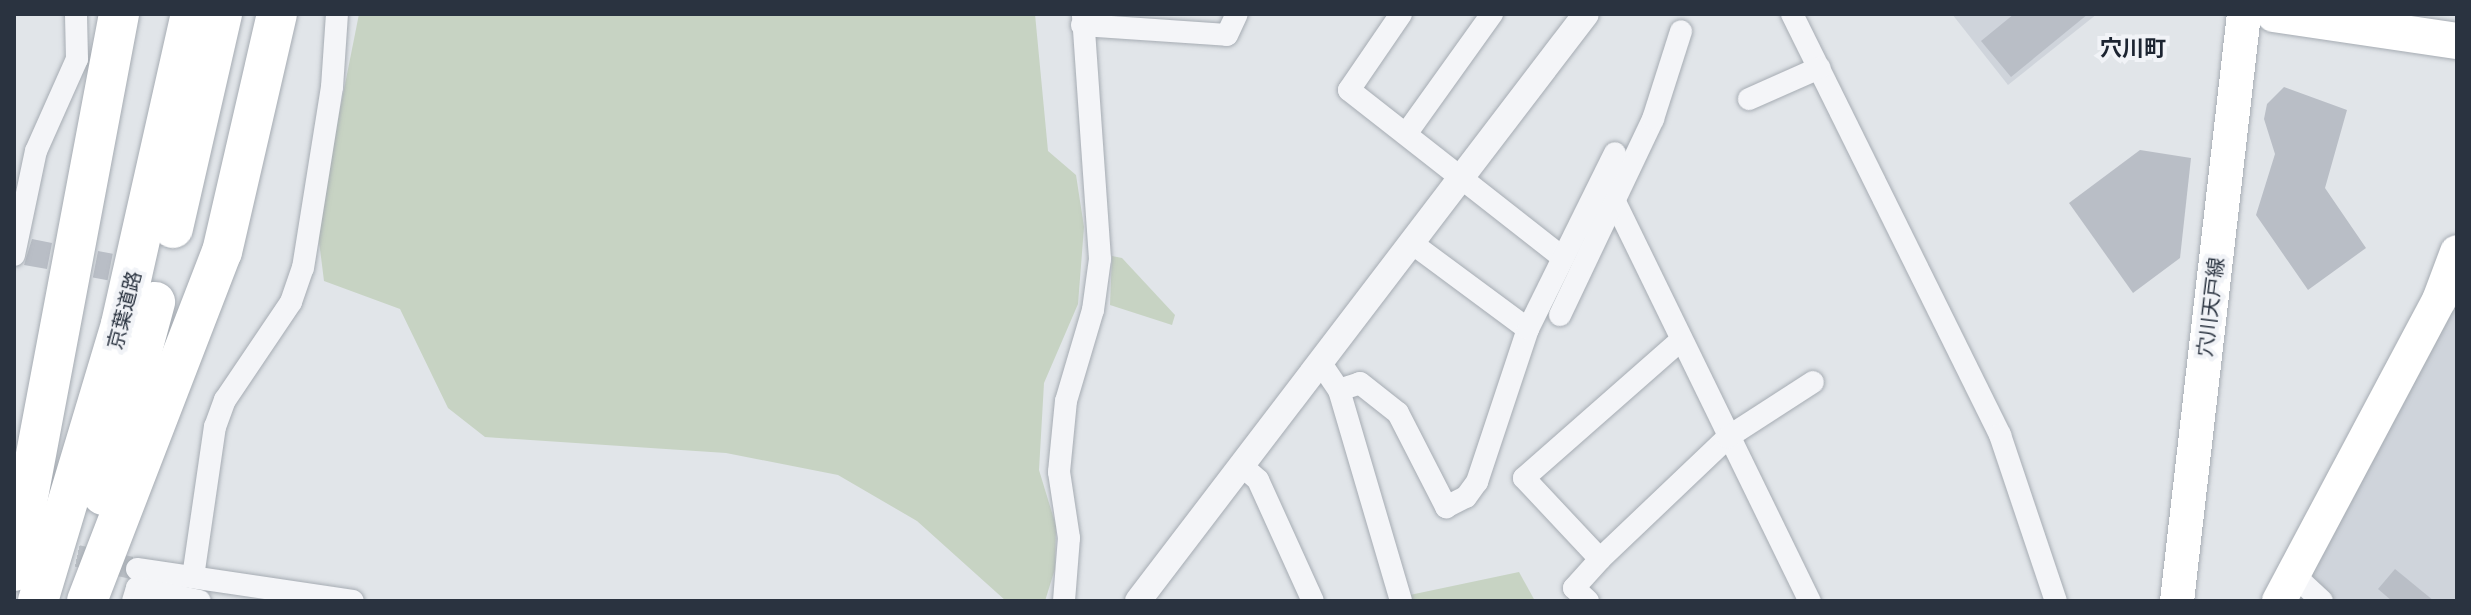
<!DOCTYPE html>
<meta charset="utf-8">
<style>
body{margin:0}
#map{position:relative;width:2471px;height:615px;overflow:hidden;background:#e1e5e9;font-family:Quicksand,"Noto Sans JP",sans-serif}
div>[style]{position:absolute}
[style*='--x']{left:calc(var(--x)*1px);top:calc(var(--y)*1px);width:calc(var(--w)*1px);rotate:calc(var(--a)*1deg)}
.built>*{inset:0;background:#cfd4db}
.green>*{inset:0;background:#c7d3c3}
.building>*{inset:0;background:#b9bec6;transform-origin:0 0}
.minor-tunnel>*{height:22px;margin-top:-11px;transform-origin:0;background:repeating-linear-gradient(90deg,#bcc1c7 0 22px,transparent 0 33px)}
.roads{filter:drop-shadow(0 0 2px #a6acb3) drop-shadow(0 0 2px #a6acb3)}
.minor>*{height:22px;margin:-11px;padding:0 11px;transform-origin:11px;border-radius:11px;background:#f4f5f8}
.tertiary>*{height:26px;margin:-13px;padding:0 13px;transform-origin:13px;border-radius:13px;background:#f4f5f8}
.primary>*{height:34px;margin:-17px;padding:0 17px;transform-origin:17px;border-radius:17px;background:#fff}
.trunk>*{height:36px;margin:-18px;padding:0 18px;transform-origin:18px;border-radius:18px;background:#fff}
.motorway>*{height:40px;margin:-20px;padding:0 20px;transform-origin:20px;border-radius:20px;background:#fff}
span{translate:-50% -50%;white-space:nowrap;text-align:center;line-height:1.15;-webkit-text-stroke:8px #f1f3f7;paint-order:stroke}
.street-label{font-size:20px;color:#2a3340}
.neighbourhood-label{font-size:22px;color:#1c2431;font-weight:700}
.frame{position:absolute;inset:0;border:16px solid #2a3340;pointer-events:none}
</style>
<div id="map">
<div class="built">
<div style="clip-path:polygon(1952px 14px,2097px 14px,2008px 85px)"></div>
<div style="clip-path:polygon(2457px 301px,2457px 601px,2333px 601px,2313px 582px,2313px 566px)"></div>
</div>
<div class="green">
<div style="clip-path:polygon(359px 14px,1035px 14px,1048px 151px,1076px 175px,1084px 227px,1078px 304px,1044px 383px,1039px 470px,1056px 526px,1055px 569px,1045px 601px,1006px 601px,917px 521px,838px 475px,726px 453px,485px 437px,448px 408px,400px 309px,324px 281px,317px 225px)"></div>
<div style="clip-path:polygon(1112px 256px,1122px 258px,1175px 315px,1172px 325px,1110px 305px)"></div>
<div style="clip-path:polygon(1519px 572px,1535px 601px,1408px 601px,1405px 596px)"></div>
</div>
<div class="building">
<div style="clip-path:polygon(2014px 14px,2088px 14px,2011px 77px,1981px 41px)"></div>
<div style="clip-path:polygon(2284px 87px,2347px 110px,2325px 188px,2366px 248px,2308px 290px,2256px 215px,2275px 154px,2264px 119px,2267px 104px)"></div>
<div style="clip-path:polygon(2140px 150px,2191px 158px,2180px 258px,2133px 293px,2069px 203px)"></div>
<div style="clip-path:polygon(32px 239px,52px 243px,47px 269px,24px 265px)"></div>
<div style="left:98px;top:251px;width:15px;height:27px;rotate:11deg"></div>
<div style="clip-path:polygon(2395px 569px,2434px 601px,2392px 601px,2378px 589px)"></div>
</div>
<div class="minor-tunnel">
<div style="--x:45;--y:549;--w:94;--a:12.3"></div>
</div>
<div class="roads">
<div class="minor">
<div style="--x:1401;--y:14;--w:92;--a:124.4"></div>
<div style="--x:1349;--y:90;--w:272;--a:38.1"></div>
<div style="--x:1792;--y:14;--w:470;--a:63.7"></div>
<div style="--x:2000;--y:435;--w:175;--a:71.4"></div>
<div style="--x:1082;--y:25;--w:145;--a:3.9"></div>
<div style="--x:1227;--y:35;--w:23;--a:-65"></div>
<div style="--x:1749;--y:99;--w:77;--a:-23.9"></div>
<div style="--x:1406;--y:134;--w:148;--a:-54.4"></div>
<div style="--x:1616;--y:204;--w:442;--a:64"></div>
<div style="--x:1413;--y:244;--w:143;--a:36.5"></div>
<div style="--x:14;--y:255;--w:106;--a:-78.1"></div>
<div style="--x:36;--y:151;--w:101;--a:-66"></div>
<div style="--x:77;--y:59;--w:45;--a:-91.3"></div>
<div style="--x:1560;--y:315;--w:217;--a:-64.6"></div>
<div style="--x:1653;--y:119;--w:92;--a:-72.3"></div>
<div style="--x:1322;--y:365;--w:30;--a:56"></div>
<div style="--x:1339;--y:390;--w:220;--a:73.6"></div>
<div style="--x:1339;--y:390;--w:22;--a:-18"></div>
<div style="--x:1360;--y:383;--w:48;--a:38.3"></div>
<div style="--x:1398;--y:413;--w:106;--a:62.9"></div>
<div style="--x:1446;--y:507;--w:22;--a:-27"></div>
<div style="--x:1466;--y:497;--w:19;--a:-54"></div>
<div style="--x:1477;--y:482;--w:161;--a:-71.6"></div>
<div style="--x:1528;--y:329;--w:196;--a:-63.7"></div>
<div style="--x:1242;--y:466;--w:21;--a:41"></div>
<div style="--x:1258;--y:480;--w:133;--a:65.6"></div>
<div style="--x:1600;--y:559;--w:111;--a:-133.2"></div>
<div style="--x:1524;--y:478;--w:209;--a:-41.3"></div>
<div style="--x:137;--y:569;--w:218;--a:8.4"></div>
<div style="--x:2294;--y:575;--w:38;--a:43"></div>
<div style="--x:193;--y:577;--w:152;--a:-81.7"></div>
<div style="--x:215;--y:427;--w:29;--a:-70"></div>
<div style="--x:225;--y:400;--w:118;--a:-56"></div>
<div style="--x:291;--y:302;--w:36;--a:-71"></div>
<div style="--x:303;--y:268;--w:183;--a:-80.9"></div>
<div style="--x:332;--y:87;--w:73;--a:-86.1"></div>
<div style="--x:133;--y:601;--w:14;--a:-73"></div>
<div style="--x:137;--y:588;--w:64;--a:11.7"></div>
<div style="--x:1064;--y:601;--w:63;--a:-85.5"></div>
<div style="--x:1069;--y:538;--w:67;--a:-98.6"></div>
<div style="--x:1059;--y:472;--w:71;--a:-84.4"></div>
<div style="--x:1066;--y:401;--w:95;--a:-73.5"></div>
<div style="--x:1093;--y:310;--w:51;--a:-82.2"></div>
<div style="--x:1100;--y:259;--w:246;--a:-94"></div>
<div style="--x:1588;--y:601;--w:19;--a:-137"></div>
<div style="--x:1574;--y:588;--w:39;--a:-48"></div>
<div style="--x:1600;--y:559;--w:177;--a:-43.6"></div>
<div style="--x:1728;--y:437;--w:101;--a:-32.9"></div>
</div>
<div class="tertiary">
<div style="--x:1138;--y:601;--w:738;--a:-52.65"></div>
</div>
<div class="primary">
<div style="--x:2177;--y:601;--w:591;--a:-83.49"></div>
<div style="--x:2279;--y:601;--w:341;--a:-62"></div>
<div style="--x:2439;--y:300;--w:51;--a:-69.4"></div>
</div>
<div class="trunk">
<div style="--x:2274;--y:14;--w:185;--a:8.4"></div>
</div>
<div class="motorway">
<div style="--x:173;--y:228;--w:220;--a:-77.1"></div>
<div style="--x:103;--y:495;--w:200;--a:-74.9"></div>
<div style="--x:14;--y:571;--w:567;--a:-79.32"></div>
<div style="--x:38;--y:601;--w:289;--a:-73.3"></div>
<div style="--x:121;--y:324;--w:318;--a:-77.3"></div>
<div style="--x:87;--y:601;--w:374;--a:-68.9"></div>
<div style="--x:222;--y:252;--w:244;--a:-77"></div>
</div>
</div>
<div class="street-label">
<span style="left:2210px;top:307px;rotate:-83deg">穴川天戸線</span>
<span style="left:124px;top:310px;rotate:-75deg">京葉道路</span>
</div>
<div class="neighbourhood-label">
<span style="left:2133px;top:49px">穴川町</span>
</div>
<div class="frame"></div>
</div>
